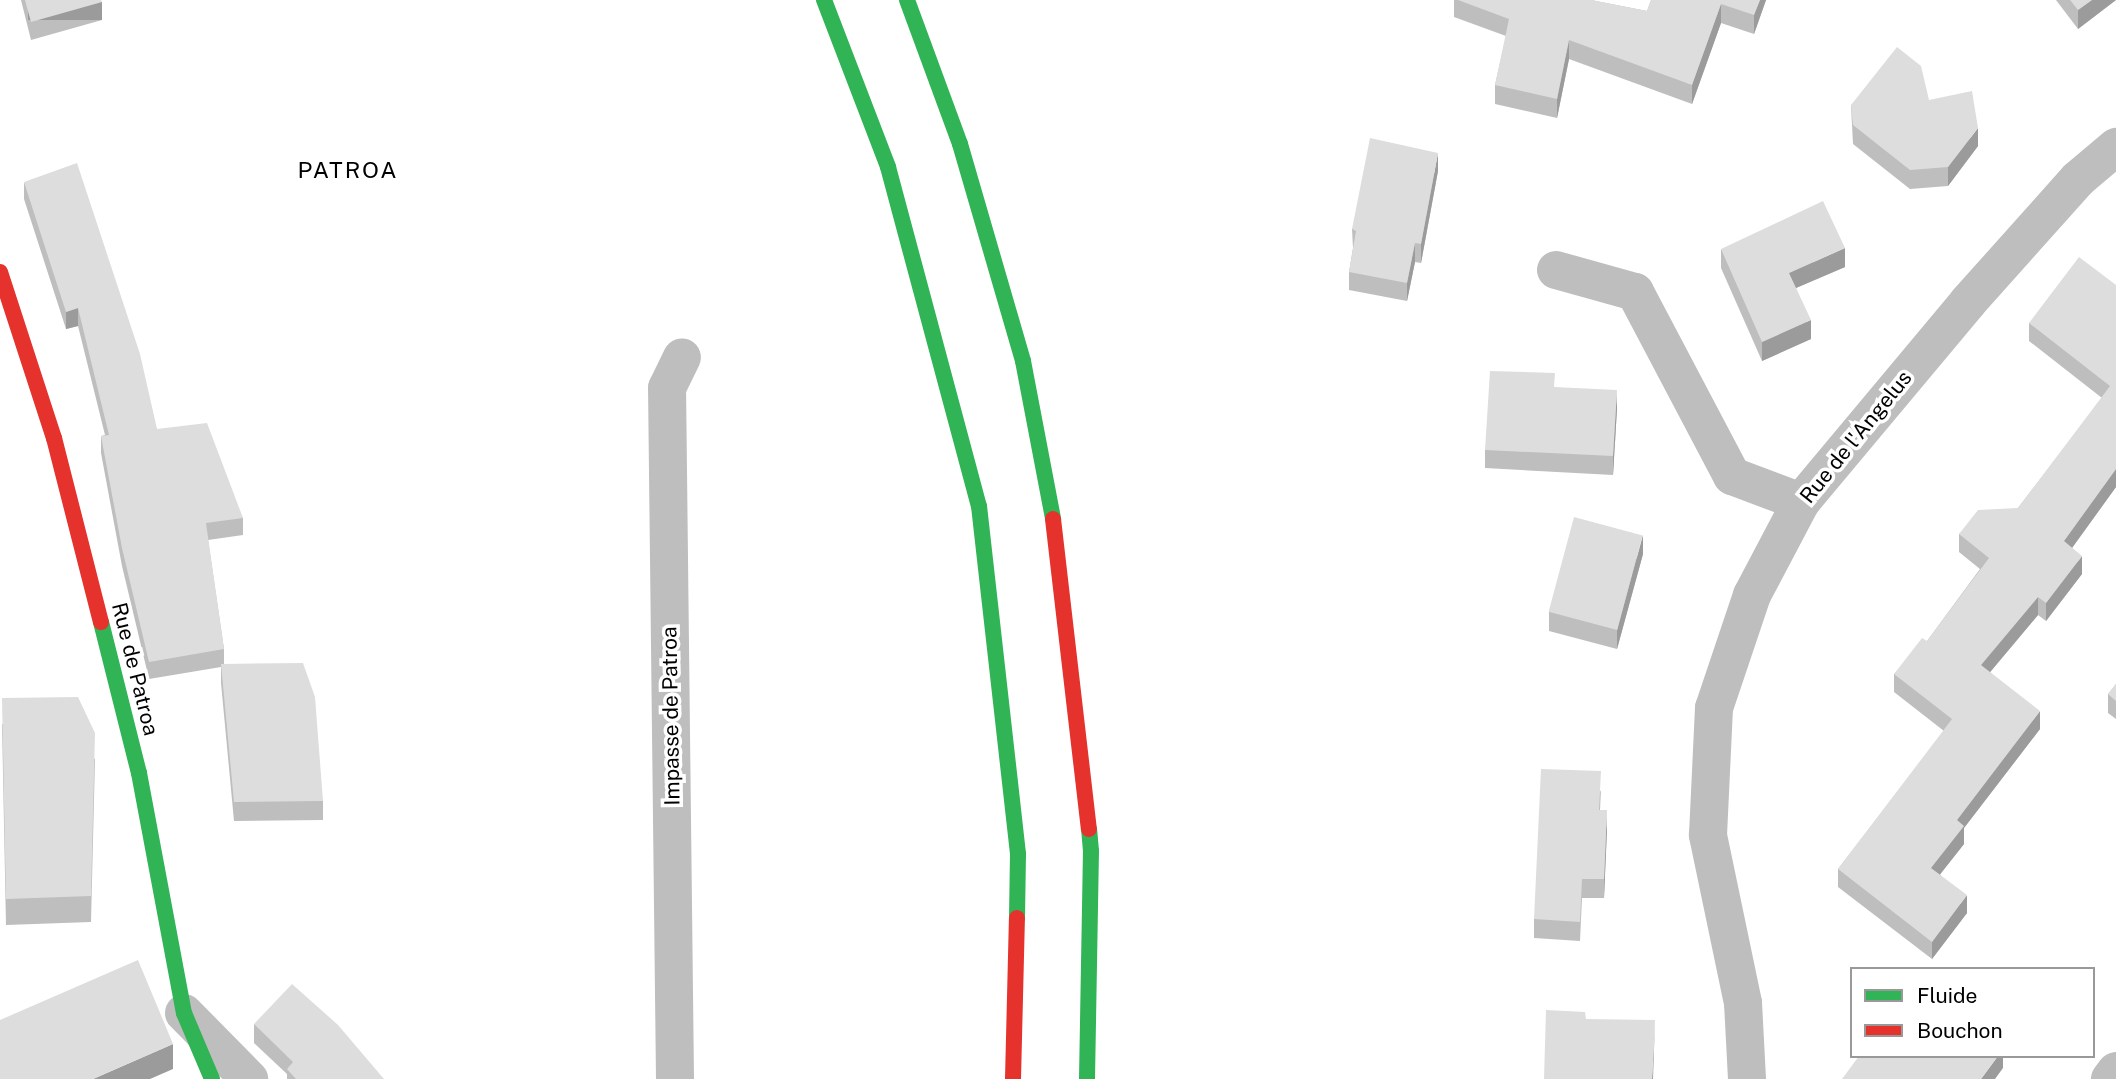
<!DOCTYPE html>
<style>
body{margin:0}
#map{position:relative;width:2116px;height:1079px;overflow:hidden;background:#fff;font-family:"Public Sans",sans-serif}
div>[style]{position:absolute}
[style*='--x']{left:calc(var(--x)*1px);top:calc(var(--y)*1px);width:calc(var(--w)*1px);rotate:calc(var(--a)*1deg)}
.street>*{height:38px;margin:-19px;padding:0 19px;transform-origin:19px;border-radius:19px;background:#bebebe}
.fast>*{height:16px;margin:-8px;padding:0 8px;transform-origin:8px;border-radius:8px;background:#30b455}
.jam>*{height:16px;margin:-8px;padding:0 8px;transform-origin:8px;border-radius:8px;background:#e5322d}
.wall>*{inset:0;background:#bebebe}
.shaded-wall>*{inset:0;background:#9b9b9b;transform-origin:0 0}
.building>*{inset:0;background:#ddd;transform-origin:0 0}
span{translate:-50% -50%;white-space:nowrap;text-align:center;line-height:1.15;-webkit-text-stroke:7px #fff;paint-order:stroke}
.street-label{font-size:21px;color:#000}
.neighbourhood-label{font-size:23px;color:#000;letter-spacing:2px}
.legend{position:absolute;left:1850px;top:967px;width:245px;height:91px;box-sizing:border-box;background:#fff;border:2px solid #999;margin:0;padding:9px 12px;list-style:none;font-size:21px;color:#000}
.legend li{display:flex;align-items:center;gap:14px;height:35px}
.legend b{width:35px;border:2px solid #999}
</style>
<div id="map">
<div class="street">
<div style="--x:1556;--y:270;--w:82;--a:15.6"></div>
<div style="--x:1635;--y:292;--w:208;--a:62.2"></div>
<div style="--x:1732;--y:476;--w:74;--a:20.6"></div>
<div style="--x:184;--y:1013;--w:93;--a:45.4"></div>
<div style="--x:675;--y:1079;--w:691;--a:-90.66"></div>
<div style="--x:667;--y:388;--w:34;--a:-64"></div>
<div style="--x:1747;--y:1079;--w:76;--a:-93"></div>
<div style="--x:1743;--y:1003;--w:172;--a:-101.8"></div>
<div style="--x:1708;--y:835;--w:127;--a:-87.3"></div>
<div style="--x:1714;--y:708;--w:119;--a:-71.4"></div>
<div style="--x:1752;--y:595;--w:105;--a:-62.2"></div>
<div style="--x:1801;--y:502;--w:261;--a:-50.1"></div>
<div style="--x:1968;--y:302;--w:165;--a:-48.2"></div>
<div style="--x:2078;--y:179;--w:50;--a:-40.1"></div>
<div style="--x:2110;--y:1079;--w:10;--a:-53"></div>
</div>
<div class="fast">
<div style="--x:824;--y:0;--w:179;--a:69"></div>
<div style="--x:888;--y:167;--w:351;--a:75"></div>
<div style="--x:979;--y:506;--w:350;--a:83.6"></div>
<div style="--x:1018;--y:854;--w:64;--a:90.9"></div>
<div style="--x:907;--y:0;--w:153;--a:69.8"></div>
<div style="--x:960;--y:144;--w:226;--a:73.8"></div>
<div style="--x:1023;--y:361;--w:161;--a:79.2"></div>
<div style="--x:101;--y:622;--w:156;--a:75.9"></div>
<div style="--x:139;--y:773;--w:244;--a:79.4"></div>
<div style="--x:184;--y:1013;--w:72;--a:67"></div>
<div style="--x:1087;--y:1079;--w:228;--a:-89"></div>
<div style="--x:1091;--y:851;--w:22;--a:-95"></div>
</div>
<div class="jam">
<div style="--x:0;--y:272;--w:175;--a:72"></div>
<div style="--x:54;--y:438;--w:190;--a:75.7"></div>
<div style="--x:1053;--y:519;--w:312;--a:83.4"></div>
<div style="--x:1013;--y:1079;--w:161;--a:-88.6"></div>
</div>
<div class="wall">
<div style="clip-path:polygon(21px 0,101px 0,102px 20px,31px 40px)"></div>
<div style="clip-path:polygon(1454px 0,1591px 0,1647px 11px,1651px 0,1766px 0,1754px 34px,1721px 23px,1692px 104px,1569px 59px,1557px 118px,1495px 104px,1495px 85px,1506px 36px,1454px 17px)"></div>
<div style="clip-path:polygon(2056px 0,2116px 0,2078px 29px)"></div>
<div style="clip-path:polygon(1929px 100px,1978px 146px,1948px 186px,1910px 189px,1853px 144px,1851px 105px)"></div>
<div style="clip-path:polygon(1438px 171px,1421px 263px,1415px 262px,1407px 301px,1349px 290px,1349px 272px,1353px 248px,1352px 229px)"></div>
<div style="clip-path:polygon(24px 182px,157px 429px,243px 518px,243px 535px,208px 540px,224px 649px,224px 664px,323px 801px,323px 820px,234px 821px,221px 683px,221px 667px,149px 679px,122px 566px,101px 453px,101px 436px,105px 435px,78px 326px,66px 329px,24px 199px)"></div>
<div style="clip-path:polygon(1721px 249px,1845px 267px,1796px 288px,1811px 339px,1762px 361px,1721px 268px)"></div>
<div style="clip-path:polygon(2116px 285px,2116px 487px,2072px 548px,2082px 574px,2046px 621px,2038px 615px,1990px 672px,2040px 729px,1964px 828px,1964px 844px,1940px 874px,1967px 913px,1932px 959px,1838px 887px,1838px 869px,1944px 731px,1894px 692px,1894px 674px,1927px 641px,1980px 569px,1959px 552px,1959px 534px,2018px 508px,2102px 398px,2029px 341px,2029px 323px)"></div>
<div style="clip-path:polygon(1555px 387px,1617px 409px,1613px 475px,1485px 468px,1485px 450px)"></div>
<div style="clip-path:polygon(1643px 554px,1617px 649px,1549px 631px,1549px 612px)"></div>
<div style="clip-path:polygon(2116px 684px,2116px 719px,2108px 713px,2108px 694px)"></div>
<div style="clip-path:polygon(2px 724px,95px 759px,91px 922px,6px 925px)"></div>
<div style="clip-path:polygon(1601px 790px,1600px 810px,1607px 829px,1604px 898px,1582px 898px,1580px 941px,1534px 938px,1534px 919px)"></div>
<div style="clip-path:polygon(254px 1024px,384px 1079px,287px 1079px,287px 1074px,254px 1043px)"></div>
</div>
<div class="shaded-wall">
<div style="clip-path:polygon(1760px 0,1766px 0,1754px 34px,1754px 15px)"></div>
<div style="clip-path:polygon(2092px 0,2116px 0,2078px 29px,2078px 10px)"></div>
<div style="left:102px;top:2px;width:18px;height:74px;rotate:90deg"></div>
<div style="clip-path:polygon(1721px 4px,1721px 23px,1692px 104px,1692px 85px)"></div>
<div style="clip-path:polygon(1569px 40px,1569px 59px,1557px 118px,1557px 99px)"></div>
<div style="clip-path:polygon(1978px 128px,1978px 146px,1948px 186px,1948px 167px)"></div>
<div style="clip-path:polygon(1438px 153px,1438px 171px,1421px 263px,1421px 244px)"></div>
<div style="clip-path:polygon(1415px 243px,1415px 262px,1407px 301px,1407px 283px)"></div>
<div style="clip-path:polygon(1845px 248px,1845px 267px,1789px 291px,1789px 273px)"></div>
<div style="clip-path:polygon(78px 308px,78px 326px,66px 329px,66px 312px)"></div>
<div style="clip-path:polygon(1811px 320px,1811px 339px,1762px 361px,1762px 342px)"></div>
<div style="clip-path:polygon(1617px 390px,1617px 409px,1613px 475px,1613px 456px)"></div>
<div style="clip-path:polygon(2116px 469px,2116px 487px,2064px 559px,2064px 541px)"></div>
<div style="clip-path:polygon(1643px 535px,1643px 554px,1617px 649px,1617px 630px)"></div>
<div style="clip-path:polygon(2082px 556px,2082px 574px,2046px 621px,2046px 603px)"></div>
<div style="clip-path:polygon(2038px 597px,2038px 615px,1981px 683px,1981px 665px)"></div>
<div style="clip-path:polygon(2040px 711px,2040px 729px,1964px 828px,1964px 844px,1931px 886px,1931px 868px,1957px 820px)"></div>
<div style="clip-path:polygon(1607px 810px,1607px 829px,1604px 898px,1604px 879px)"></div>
<div style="clip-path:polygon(1967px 895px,1967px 913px,1932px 959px,1932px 942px)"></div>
<div style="clip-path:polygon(1655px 1020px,1653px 1079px,1652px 1079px)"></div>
<div style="clip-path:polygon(173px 1044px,173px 1069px,150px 1079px,93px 1079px)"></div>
<div style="clip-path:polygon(1998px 1056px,2003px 1056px,2003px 1068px,1995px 1079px,1981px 1079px)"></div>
</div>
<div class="building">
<div style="clip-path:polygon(25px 0,101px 0,102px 2px,31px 22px)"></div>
<div style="clip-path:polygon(1458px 0,1591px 0,1647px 11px,1651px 0,1760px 0,1754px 15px,1721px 4px,1692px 85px,1569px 40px,1557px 99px,1495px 85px,1509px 19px)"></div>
<div style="clip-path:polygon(2070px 0,2092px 0,2078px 10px)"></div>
<div style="clip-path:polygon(1897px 47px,1921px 66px,1929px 100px,1972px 91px,1978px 128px,1948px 167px,1910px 170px,1853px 125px,1851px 105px)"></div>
<div style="clip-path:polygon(1370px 138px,1438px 153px,1421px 244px,1415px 243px,1407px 283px,1349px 272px,1356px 231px,1352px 229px)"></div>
<div style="clip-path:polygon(77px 163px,140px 354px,157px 429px,207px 423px,243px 518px,206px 523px,224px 649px,149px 662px,122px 548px,101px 436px,109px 435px,78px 308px,66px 312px,24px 182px)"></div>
<div style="clip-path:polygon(1823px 201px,1845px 248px,1789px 273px,1811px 320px,1762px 342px,1721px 249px)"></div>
<div style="clip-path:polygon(2079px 257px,2116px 285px,2116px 469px,2064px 541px,2082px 556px,2046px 603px,2038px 597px,1981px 665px,2040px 711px,1957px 820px,1964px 826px,1931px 868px,1967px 895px,1932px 942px,1838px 869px,1952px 719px,1894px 674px,1922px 638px,1927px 641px,1989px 558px,1959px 534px,1978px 510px,2018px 508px,2110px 386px,2029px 323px)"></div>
<div style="clip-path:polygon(1490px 371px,1555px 373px,1554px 387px,1617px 390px,1613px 456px,1485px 450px)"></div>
<div style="left:1574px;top:517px;width:71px;height:98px;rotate:15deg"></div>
<div style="clip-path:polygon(303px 663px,315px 697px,323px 801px,234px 802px,221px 664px)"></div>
<div style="clip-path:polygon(2116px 684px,2116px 701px,2108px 694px)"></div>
<div style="clip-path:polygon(78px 697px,95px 733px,91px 896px,6px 899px,2px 698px)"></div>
<div style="clip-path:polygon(1541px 769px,1601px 771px,1599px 810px,1607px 810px,1604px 879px,1582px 879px,1580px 922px,1534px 919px)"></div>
<div style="clip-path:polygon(138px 960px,173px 1044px,93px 1079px,0 1079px,0 1020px)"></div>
<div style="clip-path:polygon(292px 984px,338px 1025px,384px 1079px,296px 1079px,287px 1069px,293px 1062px,254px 1024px)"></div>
<div style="clip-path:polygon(1546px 1010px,1585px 1012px,1586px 1019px,1655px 1020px,1652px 1079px,1544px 1079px)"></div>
<div style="clip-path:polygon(1859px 1056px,1998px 1056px,1981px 1079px,1842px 1079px)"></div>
</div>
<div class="street-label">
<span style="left:1856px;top:437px;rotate:-51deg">Rue de l'Angelus</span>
<span style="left:135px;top:669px;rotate:76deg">Rue de Patroa</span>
<span style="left:671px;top:716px;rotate:-91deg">Impasse de Patroa</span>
</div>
<div class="neighbourhood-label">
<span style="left:348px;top:170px">PATROA</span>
</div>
<ul class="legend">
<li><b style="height:9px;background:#30b455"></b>Fluide</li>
<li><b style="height:9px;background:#e5322d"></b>Bouchon</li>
</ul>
</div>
